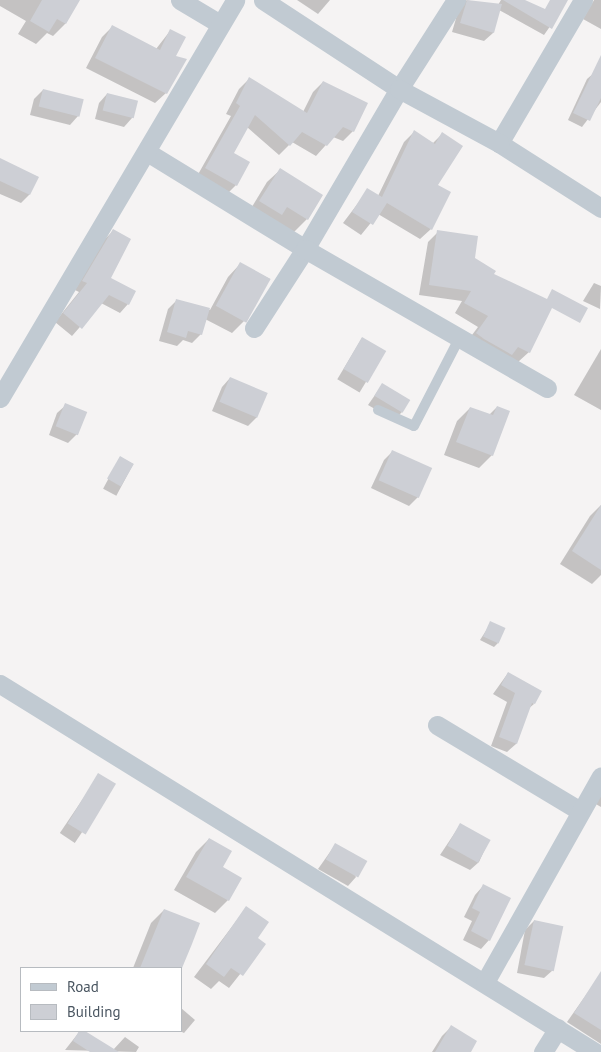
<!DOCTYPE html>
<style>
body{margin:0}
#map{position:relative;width:601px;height:1052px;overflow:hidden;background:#f5f3f3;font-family:"PT Sans",sans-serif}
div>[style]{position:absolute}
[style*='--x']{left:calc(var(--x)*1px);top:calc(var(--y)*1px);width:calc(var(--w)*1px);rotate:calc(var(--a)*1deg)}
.shadow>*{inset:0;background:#0003;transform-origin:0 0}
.building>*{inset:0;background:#cdcfd5;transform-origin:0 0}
.lane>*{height:10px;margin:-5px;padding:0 5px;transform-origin:5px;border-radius:5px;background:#c1cad2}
.street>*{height:19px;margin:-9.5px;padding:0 9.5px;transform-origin:9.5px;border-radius:9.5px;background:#c1cad2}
span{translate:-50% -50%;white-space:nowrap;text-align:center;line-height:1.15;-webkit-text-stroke:4px #fff;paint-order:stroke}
.legend{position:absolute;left:20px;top:967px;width:162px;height:65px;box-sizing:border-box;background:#fff;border:1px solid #b7bbc0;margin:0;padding:6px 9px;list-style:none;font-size:15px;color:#4a5661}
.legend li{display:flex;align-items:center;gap:10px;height:25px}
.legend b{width:25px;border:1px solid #b7bbc0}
</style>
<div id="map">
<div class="shadow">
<div style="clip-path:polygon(0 0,79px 0,65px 24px,53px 36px,47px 33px,36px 44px,18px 34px,26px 21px,0 6px)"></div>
<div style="clip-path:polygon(297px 0,330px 0,318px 14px)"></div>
<div style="clip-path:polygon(464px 0,498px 5px,501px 0,522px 0,558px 15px,544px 35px,499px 10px,493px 33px,484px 41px,452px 32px,460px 5px)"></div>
<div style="clip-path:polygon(594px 0,601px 0,601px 29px,583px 19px)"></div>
<div style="clip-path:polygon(112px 27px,156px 49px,170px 31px,174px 57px,166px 93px,155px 103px,86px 68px,102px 37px)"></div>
<div style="clip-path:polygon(594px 73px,601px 78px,601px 102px,582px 127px,568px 120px,587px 79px)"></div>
<div style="clip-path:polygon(249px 79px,303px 112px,313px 92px,323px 82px,353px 131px,343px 141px,333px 137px,316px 156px,292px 142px,279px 155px,247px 127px,232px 153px,236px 185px,226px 195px,196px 178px,231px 116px,226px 114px,239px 89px)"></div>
<div style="clip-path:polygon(43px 90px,78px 116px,70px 125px,30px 115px,34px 99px)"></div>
<div style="clip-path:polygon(107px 94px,137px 102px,132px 118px,124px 127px,95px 119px,99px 103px)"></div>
<div style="clip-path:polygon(414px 132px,433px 143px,442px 134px,431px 229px,420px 239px,378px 214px,361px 235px,343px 223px,368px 190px,378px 196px,404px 142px)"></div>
<div style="clip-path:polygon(0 160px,38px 177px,29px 195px,21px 203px,0 194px)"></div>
<div style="clip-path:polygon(280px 170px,307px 219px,294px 232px,247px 215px,267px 182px)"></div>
<div style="clip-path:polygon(113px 231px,110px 279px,128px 304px,120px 313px,101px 303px,72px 336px,55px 322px,79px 292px,75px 290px,104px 240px)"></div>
<div style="clip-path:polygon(438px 232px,493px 274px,529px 352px,518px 362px,466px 343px,478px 327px,455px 313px,462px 301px,419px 295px,428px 242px)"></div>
<div style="clip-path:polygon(240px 264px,270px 279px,245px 320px,232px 333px,205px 319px,201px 334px,192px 343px,183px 340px,177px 346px,159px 341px,168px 309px,177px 300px,210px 310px,228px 277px)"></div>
<div style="clip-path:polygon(594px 283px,601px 286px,600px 309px,583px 301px)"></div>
<div style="left:362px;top:338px;width:26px;height:48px;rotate:31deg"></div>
<div style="clip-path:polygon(601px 349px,601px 410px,574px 395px)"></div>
<div style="clip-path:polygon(230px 378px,257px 417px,248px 426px,212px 411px,222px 387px)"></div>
<div style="clip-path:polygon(382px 385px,402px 412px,394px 420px,368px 405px)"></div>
<div style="clip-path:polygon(66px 405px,77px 434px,68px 443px,49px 435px,57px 413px)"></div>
<div style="clip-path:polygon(497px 407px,492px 455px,479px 468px,444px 455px,457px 421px,470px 408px,489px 415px)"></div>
<div style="clip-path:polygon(393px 451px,418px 497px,409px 506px,371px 488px,384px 460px)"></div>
<div style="left:120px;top:457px;width:15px;height:36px;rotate:28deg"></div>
<div style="clip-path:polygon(601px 505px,601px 575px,592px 584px,560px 564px,590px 516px)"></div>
<div style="clip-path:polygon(491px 623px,498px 643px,494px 647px,480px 640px)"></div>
<div style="clip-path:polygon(508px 673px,534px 704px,528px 709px,516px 744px,507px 752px,491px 746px,507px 702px,493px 694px)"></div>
<div style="left:99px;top:775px;width:18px;height:70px;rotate:34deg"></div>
<div style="clip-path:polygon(601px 779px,601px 807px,594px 803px)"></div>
<div style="clip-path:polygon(460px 825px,489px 840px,479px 862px,470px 870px,440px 855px)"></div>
<div style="clip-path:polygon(209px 839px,222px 867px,240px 878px,228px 900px,215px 913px,174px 890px,196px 852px)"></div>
<div style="clip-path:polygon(335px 845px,356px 877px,348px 886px,318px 869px)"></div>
<div style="clip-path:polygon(483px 886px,489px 940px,481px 949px,463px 940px,472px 921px,464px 917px,475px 895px)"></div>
<div style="clip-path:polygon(246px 908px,256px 938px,264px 944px,229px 988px,219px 981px,211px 989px,194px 977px)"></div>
<div style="clip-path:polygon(164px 910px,199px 924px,181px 968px,133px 968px,151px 923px)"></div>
<div style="clip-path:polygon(534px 921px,553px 970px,544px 978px,517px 973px,525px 930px)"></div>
<div style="clip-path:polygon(600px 975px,601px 976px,601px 1044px,567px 1022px)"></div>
<div style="clip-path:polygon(181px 1008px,195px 1020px,184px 1033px,180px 1031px)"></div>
<div style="clip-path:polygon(451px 1027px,469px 1052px,432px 1052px,442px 1036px)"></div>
<div style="clip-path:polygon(80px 1031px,113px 1050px,125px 1037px,139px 1047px,136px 1052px,65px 1050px)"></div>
</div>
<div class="building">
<div style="clip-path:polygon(42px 0,80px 0,66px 24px,57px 19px,49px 32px,30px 21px)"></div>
<div style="clip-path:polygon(467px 0,502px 4px,494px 33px,460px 23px)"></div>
<div style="clip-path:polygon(503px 0,525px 0,545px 9px,550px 0,568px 0,552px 29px)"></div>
<div style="clip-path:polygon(112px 25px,160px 50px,170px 29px,186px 37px,176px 56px,187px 59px,167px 94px,95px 58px)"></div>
<div style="clip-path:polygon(601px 55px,601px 98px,590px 121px,573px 113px)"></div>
<div style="clip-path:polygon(249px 77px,307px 113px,323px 81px,368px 103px,354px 132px,343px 127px,327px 146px,302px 132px,290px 146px,255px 115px,234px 153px,250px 162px,237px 186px,205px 168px,240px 106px,236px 103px)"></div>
<div style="left:43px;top:89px;width:42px;height:18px;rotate:14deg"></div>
<div style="left:107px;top:93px;width:32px;height:18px;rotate:14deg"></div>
<div style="clip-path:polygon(414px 130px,435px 144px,442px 132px,463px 146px,438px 185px,451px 192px,432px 230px,387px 203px,373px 225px,352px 212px,367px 188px,382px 197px)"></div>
<div style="clip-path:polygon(0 158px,39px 177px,30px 195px,0 181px)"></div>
<div style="clip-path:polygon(280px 168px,323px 195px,308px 220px,287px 207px,282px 215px,259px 201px)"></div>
<div style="clip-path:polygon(113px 229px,131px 239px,111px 278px,136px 291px,129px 305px,109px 295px,82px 329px,63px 313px,87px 283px,82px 281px)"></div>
<div style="clip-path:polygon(437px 230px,478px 236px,475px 258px,496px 271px,494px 274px,547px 299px,552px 289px,588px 308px,580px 323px,552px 308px,530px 353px,518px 347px,512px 355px,484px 339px,476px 333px,488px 316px,464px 303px,471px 291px,429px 285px)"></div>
<div style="left:240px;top:262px;width:35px;height:50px;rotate:29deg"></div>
<div style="clip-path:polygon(176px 299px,210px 308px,202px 335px,188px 331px,186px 338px,167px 332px)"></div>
<div style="left:362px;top:337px;width:28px;height:37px;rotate:30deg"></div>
<div style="left:230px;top:377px;width:41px;height:27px;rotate:23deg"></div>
<div style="left:382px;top:383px;width:33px;height:15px;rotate:31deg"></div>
<div style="left:65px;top:403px;width:24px;height:25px;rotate:22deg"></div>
<div style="clip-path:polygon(497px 406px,510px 411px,493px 456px,456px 442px,470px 407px,493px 415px)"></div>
<div style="left:392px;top:450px;width:44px;height:33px;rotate:24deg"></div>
<div style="left:120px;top:456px;width:16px;height:26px;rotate:30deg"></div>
<div style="clip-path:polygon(601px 505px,601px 570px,572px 551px)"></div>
<div style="left:490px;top:621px;width:17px;height:17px;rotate:24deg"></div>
<div style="clip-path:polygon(508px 672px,542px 691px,535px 704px,532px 703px,517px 744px,499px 737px,515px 693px,501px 685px)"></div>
<div style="left:98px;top:773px;width:21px;height:59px;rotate:31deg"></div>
<div style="left:460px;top:823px;width:35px;height:26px;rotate:29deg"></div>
<div style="clip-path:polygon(209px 838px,232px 851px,223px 867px,242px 878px,229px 901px,186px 877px)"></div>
<div style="left:335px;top:843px;width:37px;height:19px;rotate:29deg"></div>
<div style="clip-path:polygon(483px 884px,511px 898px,490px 941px,471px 931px,480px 912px,472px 908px)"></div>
<div style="clip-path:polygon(246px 906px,269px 922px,258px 938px,266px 944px,243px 976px,231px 968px,224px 977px,206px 964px)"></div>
<div style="clip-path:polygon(164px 909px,200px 923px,192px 944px,182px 968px,140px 968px)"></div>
<div style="left:534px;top:920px;width:30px;height:46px;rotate:12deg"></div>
<div style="clip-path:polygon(601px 971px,601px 1030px,574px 1013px)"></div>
<div style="clip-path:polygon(451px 1025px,477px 1041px,471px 1052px,435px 1052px)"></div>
<div style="clip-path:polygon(79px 1031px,85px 1031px,119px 1052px,90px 1052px,73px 1041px)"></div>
</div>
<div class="lane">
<div style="--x:378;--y:410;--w:39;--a:24"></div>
<div style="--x:414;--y:426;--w:100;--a:-62.7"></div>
</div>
<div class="street">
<div style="--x:180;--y:0;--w:47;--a:31"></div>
<div style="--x:263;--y:0;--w:163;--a:33.2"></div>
<div style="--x:399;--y:89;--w:106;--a:-57.4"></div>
<div style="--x:583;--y:0;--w:166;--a:120.4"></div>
<div style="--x:499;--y:143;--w:121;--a:32.5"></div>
<div style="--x:147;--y:152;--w:185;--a:31.5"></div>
<div style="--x:305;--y:249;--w:186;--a:-59.6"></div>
<div style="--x:399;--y:89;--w:114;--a:28.4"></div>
<div style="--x:254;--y:328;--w:94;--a:-57.2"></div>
<div style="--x:305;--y:249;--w:279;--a:29.9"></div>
<div style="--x:0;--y:398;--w:462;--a:-59.4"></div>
<div style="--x:0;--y:684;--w:700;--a:31.74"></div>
<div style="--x:437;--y:725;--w:167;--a:31"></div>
<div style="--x:485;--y:982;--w:236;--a:-60.6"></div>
<div style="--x:543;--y:1052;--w:28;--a:-58"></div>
</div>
<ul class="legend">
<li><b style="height:6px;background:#c1cad2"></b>Road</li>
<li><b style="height:14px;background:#cdcfd5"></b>Building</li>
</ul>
</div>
